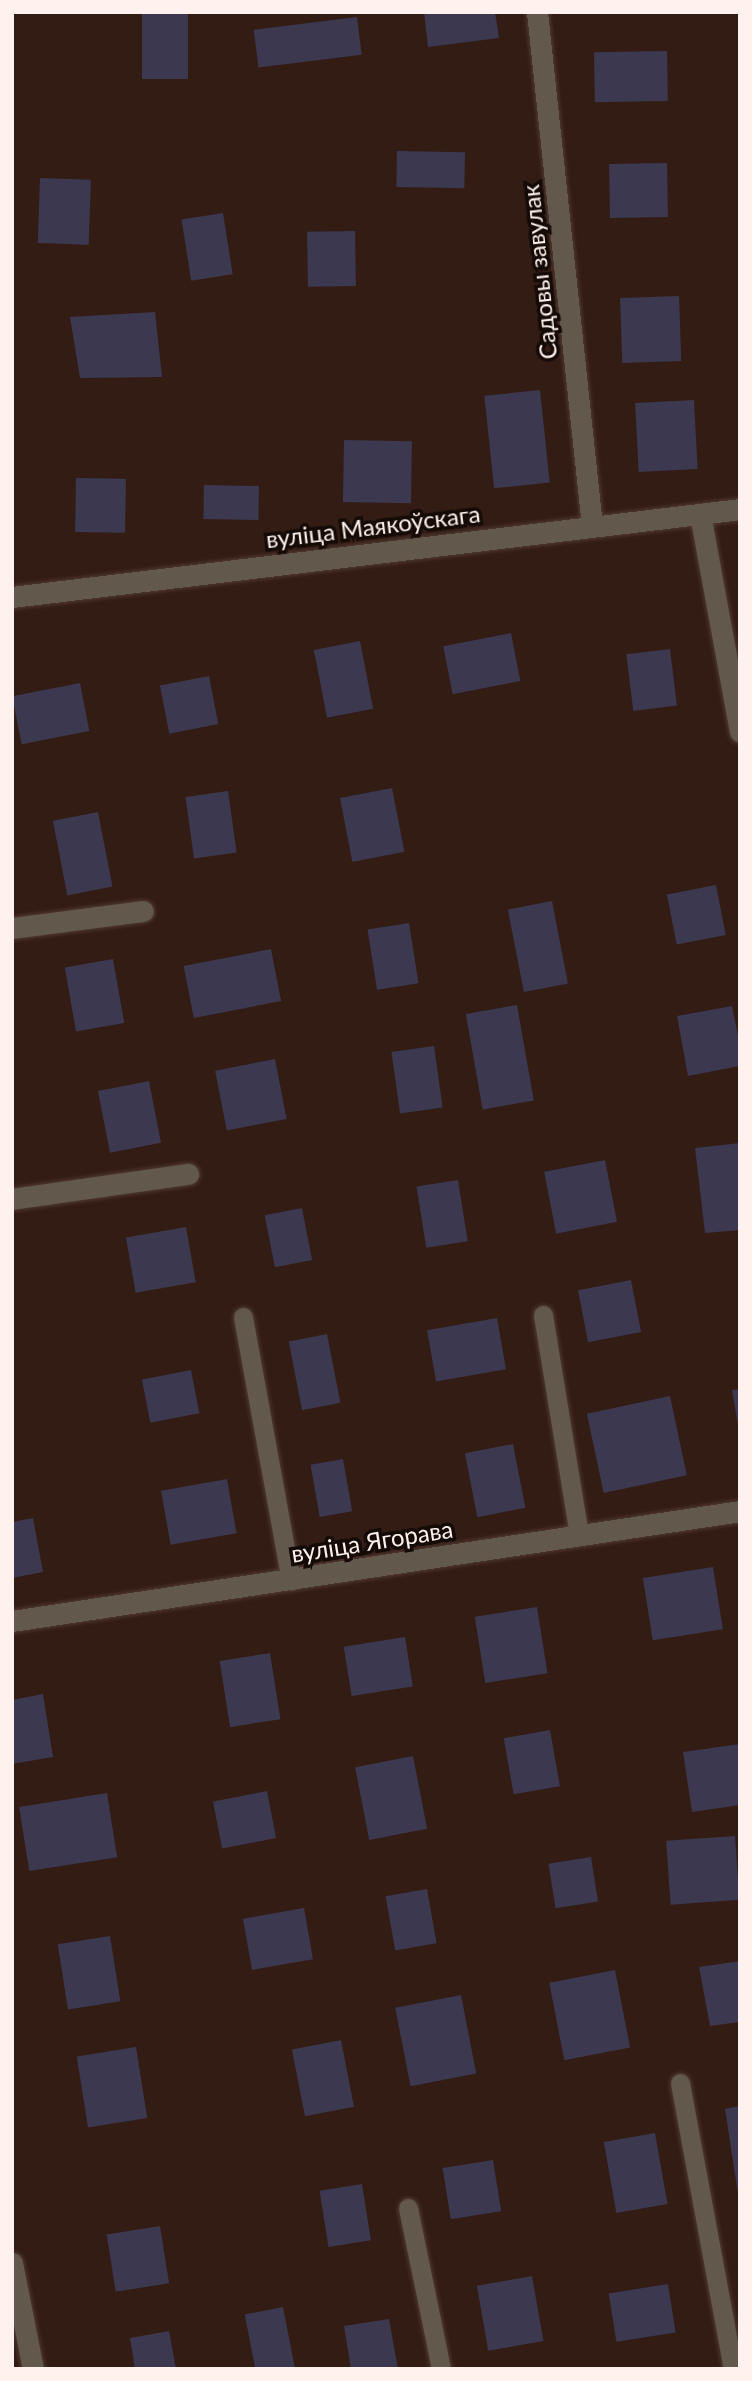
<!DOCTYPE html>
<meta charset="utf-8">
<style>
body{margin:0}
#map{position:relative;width:752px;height:2381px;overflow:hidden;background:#331c14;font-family:Lato,sans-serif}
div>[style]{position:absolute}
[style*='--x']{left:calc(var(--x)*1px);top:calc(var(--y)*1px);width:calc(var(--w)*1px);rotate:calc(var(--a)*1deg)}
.building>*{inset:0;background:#3b384f;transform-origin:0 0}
.roads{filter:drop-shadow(0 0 2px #503a32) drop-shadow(0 0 2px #503a32)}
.lane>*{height:19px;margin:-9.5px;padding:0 9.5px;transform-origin:9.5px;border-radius:9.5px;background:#62584b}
.street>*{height:21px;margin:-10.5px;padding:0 10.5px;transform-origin:10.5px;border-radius:10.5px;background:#62584b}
span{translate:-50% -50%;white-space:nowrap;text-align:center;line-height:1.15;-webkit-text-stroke:7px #140a06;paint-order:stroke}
.street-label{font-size:24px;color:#fff1ed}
.frame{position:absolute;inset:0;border:14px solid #fff1ed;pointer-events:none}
</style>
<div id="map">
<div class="building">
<div style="left:142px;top:12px;width:46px;height:67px"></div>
<div style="clip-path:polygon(424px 12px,495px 12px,499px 38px,428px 47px)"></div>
<div style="left:357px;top:17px;width:38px;height:104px;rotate:83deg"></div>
<div style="left:667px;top:51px;width:50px;height:73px;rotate:89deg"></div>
<div style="left:397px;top:151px;width:68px;height:36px;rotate:1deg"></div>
<div style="left:667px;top:163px;width:54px;height:58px;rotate:89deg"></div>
<div style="left:40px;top:178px;width:51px;height:65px;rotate:2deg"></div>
<div style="left:223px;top:213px;width:62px;height:42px;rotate:81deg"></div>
<div style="left:355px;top:231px;width:55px;height:48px;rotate:89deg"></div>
<div style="left:679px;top:296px;width:65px;height:59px;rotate:88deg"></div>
<div style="clip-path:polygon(155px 312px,162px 377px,80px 378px,70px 317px)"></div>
<div style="left:540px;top:390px;width:93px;height:56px;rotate:84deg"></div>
<div style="left:694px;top:400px;width:69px;height:59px;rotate:87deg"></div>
<div style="left:344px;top:440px;width:68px;height:62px;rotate:1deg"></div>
<div style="left:76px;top:478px;width:50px;height:54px;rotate:1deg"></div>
<div style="left:204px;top:485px;width:55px;height:34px;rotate:1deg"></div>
<div style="left:511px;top:633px;width:49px;height:69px;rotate:79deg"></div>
<div style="left:360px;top:641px;width:69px;height:47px;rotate:79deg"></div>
<div style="left:670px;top:649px;width:57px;height:44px;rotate:83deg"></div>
<div style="left:209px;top:676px;width:49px;height:50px;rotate:79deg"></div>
<div style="left:80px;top:683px;width:49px;height:69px;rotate:79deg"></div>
<div style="left:392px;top:788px;width:65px;height:53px;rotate:79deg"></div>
<div style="left:228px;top:791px;width:62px;height:43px;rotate:82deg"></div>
<div style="left:98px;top:812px;width:76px;height:46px;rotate:79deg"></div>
<div style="left:716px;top:885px;width:51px;height:50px;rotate:79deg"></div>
<div style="left:552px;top:901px;width:84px;height:45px;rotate:79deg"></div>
<div style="left:409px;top:923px;width:61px;height:42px;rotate:81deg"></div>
<div style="left:271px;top:949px;width:53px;height:89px;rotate:79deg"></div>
<div style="left:113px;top:959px;width:65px;height:49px;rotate:80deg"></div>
<div style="left:517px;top:1005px;width:97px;height:52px;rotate:80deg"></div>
<div style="clip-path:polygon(732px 1006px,740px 1045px,740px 1066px,688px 1076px,677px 1016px)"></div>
<div style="left:434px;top:1046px;width:62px;height:43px;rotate:82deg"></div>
<div style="left:275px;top:1059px;width:61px;height:61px;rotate:79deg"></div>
<div style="left:149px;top:1081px;width:63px;height:52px;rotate:79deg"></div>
<div style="clip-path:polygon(740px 1143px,740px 1230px,705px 1233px,695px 1148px)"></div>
<div style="left:605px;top:1160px;width:63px;height:62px;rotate:79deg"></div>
<div style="left:458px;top:1180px;width:62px;height:42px;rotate:81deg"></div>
<div style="left:302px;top:1208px;width:53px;height:38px;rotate:79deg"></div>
<div style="left:186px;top:1227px;width:56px;height:61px;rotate:80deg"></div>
<div style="left:631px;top:1280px;width:53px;height:54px;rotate:79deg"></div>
<div style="left:497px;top:1318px;width:52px;height:71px;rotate:80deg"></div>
<div style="left:327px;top:1334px;width:70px;height:39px;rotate:79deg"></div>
<div style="left:191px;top:1370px;width:44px;height:50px;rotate:79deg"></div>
<div style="clip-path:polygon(740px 1389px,740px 1425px,738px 1425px,732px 1390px)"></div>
<div style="left:670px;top:1396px;width:81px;height:85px;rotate:78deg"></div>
<div style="left:513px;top:1444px;width:65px;height:49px;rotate:79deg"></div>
<div style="left:343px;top:1459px;width:53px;height:33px;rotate:80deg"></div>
<div style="left:227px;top:1479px;width:55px;height:67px;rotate:80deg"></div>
<div style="clip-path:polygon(33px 1518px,43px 1572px,12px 1578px,12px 1522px)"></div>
<div style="left:713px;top:1567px;width:63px;height:71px;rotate:81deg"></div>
<div style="left:537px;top:1607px;width:67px;height:63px;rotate:81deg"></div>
<div style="left:405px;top:1637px;width:50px;height:62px;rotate:81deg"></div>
<div style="left:270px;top:1653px;width:67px;height:51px;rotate:81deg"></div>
<div style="clip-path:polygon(43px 1694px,53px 1757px,12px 1764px,12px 1700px)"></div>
<div style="left:550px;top:1730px;width:57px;height:47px;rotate:80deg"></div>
<div style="clip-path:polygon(740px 1744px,740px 1805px,692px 1812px,683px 1752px)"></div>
<div style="left:413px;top:1756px;width:74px;height:59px;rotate:79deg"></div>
<div style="left:267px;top:1791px;width:48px;height:55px;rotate:79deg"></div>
<div style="left:107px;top:1793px;width:65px;height:89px;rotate:81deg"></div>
<div style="left:735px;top:1836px;width:64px;height:69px;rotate:86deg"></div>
<div style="left:591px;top:1857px;width:45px;height:43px;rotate:81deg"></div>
<div style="left:427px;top:1889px;width:55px;height:42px;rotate:80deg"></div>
<div style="left:304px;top:1908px;width:52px;height:62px;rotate:80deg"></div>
<div style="left:110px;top:1936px;width:66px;height:53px;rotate:81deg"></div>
<div style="clip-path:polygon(740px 1961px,740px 2022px,710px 2026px,699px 1967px)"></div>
<div style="left:615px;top:1970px;width:79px;height:67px;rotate:79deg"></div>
<div style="left:461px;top:1995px;width:80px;height:67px;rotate:79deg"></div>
<div style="left:341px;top:2040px;width:68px;height:50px;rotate:79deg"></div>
<div style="left:136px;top:2047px;width:72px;height:60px;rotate:81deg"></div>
<div style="clip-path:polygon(740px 2106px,740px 2194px,738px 2194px,725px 2109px)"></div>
<div style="left:655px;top:2133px;width:72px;height:52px;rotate:80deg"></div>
<div style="left:493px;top:2160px;width:52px;height:51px;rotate:81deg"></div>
<div style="left:362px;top:2184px;width:57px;height:43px;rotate:81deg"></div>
<div style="left:160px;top:2226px;width:58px;height:54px;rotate:81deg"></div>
<div style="left:532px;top:2276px;width:66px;height:56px;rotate:80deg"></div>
<div style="left:668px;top:2284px;width:49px;height:60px;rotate:81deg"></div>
<div style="left:283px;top:2307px;width:63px;height:39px;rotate:79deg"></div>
<div style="clip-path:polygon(389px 2319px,398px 2369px,351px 2369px,344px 2326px)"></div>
<div style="clip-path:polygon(169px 2331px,176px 2369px,135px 2369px,130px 2338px)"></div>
</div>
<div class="roads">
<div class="lane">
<div style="--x:543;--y:1315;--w:224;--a:80.7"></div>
<div style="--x:243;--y:1317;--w:268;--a:79.7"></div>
<div style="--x:680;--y:2083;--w:291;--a:79.5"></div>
<div style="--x:408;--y:2208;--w:164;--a:78.4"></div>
</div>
<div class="street">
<div style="--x:537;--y:12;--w:517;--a:83.89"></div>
<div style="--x:700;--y:514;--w:221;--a:79.6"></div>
<div style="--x:12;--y:597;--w:733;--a:-6.89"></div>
<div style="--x:12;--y:928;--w:132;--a:-7.4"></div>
<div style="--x:12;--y:1199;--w:178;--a:-8.1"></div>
<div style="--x:12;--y:1621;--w:736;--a:-8.59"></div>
<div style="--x:12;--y:2263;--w:108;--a:78.8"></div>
</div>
</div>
<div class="street-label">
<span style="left:539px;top:272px;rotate:-96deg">Садовы завулак</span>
<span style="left:373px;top:526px;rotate:-7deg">вуліца Маякоўскага</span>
<span style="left:372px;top:1541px;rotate:-9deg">вуліца Ягорава</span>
</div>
<div class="frame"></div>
</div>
